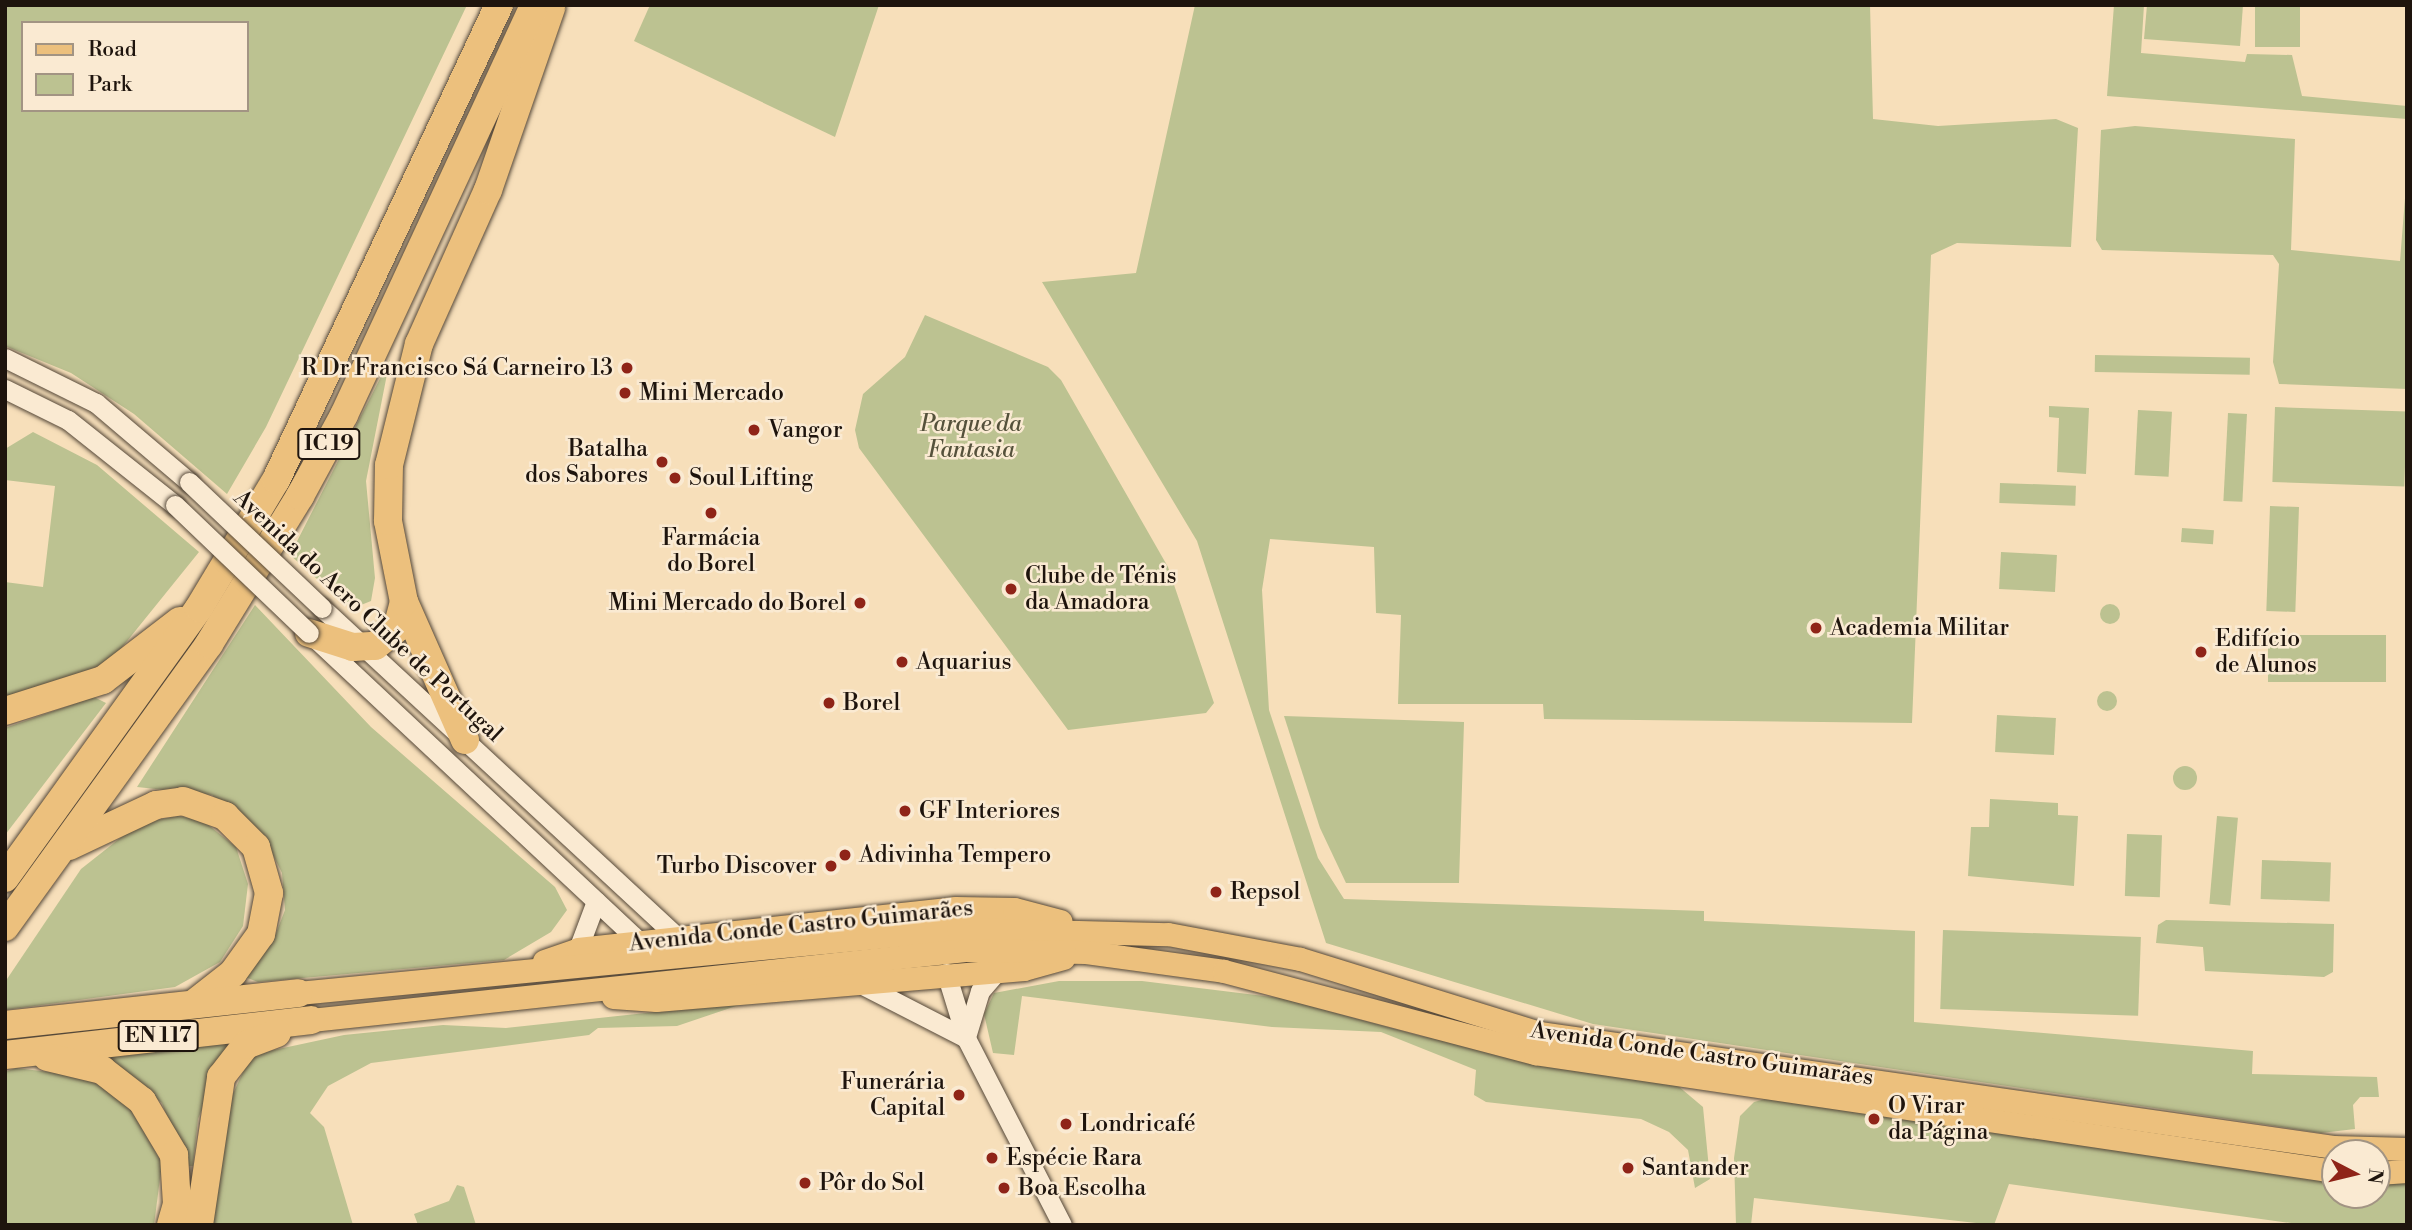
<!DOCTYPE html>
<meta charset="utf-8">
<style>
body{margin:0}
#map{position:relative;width:2412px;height:1230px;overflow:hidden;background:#f7dfba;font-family:"Libre Bodoni",serif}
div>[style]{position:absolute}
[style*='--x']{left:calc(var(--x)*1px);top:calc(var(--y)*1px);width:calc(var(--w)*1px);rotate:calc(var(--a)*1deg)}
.green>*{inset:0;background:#bcc291;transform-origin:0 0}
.round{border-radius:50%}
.roads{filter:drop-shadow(0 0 2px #544738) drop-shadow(0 0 2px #544738)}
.minor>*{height:19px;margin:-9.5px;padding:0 9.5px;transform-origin:9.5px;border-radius:9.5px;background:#faead2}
.major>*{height:23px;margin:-11.5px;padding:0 11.5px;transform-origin:11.5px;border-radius:11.5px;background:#ecc07d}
.highway>*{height:28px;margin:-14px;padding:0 14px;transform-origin:14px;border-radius:14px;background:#ecc07d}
.bridges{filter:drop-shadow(0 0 2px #544738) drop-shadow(0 0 2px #544738)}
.minor-bridge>*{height:19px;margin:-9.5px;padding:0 9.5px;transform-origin:9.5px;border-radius:9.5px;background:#faead2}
.dots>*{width:19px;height:19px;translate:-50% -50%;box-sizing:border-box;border:4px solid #faead2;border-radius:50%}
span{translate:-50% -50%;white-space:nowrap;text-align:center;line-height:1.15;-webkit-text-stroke:5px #faead2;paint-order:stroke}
.shield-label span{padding:2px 5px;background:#faead2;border:2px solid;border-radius:5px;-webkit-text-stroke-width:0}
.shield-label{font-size:21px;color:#1e140d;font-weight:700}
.poi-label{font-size:23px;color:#1e140d}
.right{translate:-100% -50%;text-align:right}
.left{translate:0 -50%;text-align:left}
.park-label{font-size:23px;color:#55513b;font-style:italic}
.street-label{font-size:23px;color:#1e140d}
.frame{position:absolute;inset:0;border:7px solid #1e140d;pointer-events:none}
.legend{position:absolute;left:21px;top:21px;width:228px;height:91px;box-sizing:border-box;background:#faead2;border:2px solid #a29483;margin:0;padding:9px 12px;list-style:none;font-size:21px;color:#1e140d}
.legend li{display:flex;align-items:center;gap:14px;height:35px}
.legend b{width:35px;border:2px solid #a29483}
.north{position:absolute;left:2321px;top:1139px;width:70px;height:70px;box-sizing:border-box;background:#faead2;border:2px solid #a29483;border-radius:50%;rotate:97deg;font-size:19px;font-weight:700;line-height:28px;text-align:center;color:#1e140d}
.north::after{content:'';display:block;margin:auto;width:24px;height:32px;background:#8f2418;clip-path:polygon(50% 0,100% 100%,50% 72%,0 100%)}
</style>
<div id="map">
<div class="green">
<div style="clip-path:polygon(evenodd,5px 5px,467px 5px,266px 427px,227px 494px,134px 414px,71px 373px,5px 346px,5px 5px,23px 23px,247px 23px,247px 110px,23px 110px,23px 23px)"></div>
<div style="clip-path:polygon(650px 5px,879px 5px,835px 137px,634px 41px)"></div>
<div style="clip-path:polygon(1195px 5px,1870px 5px,1873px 119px,1938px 126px,2056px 119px,2078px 128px,2071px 247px,1957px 243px,1931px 255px,1912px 723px,1544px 719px,1543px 704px,1398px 704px,1401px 615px,1376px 613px,1374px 547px,1270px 539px,1262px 590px,1269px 710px,1318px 858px,1344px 899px,1704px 911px,1704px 921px,1915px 931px,1914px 1022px,2253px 1051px,2252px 1074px,2377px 1077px,2379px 1097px,2360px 1097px,2353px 1105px,2355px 1129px,2321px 1133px,1593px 1024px,1326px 943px,1197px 541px,1042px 282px,1136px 273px)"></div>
<div style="clip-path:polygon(2114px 5px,2144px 5px,2141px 53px,2245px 62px,2247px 54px,2292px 55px,2302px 96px,2407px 106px,2407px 119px,2107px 96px)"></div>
<div style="clip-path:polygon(2147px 5px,2243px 5px,2240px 46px,2144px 39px)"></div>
<div style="left:2255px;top:5px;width:45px;height:42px"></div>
<div style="clip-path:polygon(2135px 126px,2295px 139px,2291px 250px,2400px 261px,2407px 173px,2407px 389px,2279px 384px,2273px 362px,2279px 264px,2273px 255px,2102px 250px,2096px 240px,2101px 130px)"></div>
<div style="clip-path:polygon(925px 315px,1048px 367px,1061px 380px,1168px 567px,1214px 703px,1206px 713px,1068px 730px,859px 448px,855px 430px,863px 394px,905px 357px)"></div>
<div style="left:2095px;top:355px;width:155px;height:17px;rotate:1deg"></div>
<div style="clip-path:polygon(390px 359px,366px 481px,375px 578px,371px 601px,351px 609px,290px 555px)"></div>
<div style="clip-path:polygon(2049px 406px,2089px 408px,2086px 474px,2057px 472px,2059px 418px,2049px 417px)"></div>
<div style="left:2275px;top:407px;width:132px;height:75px;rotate:2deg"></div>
<div style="left:2138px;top:410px;width:34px;height:65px;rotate:3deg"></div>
<div style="left:2228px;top:413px;width:19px;height:88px;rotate:3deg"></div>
<div style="clip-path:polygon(33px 432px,97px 465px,199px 552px,111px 661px,82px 678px,5px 701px,5px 582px,43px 587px,55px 486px,5px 480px,5px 449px)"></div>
<div style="left:2000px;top:483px;width:76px;height:20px;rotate:2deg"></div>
<div style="left:2270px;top:506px;width:29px;height:105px;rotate:2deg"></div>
<div style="left:2182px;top:528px;width:32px;height:14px;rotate:4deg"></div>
<div style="left:2001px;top:552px;width:56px;height:37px;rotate:3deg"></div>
<div class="round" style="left:2100px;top:604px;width:20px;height:20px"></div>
<div style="clip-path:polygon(255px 605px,371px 727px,555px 887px,567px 910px,551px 932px,504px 960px,258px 982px,245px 977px,273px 941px,285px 910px,282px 873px,268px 845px,212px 795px,137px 787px)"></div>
<div style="left:2386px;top:635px;width:47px;height:118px;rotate:90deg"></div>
<div class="round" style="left:2097px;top:691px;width:20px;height:20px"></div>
<div style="clip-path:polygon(94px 697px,106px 703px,5px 835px,5px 728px)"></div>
<div style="left:1997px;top:715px;width:59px;height:37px;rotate:3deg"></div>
<div style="clip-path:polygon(1284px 716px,1464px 722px,1459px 883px,1346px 883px,1320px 828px)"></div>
<div class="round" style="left:2173px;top:766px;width:24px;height:24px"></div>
<div style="clip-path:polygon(1990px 799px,2058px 803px,2058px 815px,2078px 816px,2074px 886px,1968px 876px,1971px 827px,1989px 827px)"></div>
<div style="clip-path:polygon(177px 816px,202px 820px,236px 847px,248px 884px,243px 926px,220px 962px,175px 987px,5px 1010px,5px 982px,81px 869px,138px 824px)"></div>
<div style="left:2217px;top:816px;width:21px;height:88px;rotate:5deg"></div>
<div style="left:2127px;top:834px;width:35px;height:62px;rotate:2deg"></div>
<div style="left:2262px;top:860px;width:69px;height:39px;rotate:2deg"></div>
<div style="clip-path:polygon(2166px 920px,2334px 924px,2333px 972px,2324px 977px,2205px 971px,2203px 947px,2156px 943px,2158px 925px)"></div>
<div style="left:1943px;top:930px;width:198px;height:79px;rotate:2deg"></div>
<div style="clip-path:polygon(1059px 981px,1142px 981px,1280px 998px,1421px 1036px,1677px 1085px,1703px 1107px,1710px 1179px,1695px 1188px,1688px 1150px,1669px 1132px,1641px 1119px,1486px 1102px,1474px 1095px,1476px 1070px,1381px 1032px,1272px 1027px,1022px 996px,1014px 1055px,993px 1053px,984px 1014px,994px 993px)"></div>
<div style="clip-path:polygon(748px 1002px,677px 1026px,598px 1028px,589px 1035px,371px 1063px,328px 1086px,310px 1113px,324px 1127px,353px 1225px,207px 1225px,231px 1098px,251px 1055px,344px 1035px,443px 1025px,506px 1028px)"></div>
<div style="clip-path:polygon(229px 1042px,198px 1119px,193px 1166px,184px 1166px,162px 1103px,99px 1054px)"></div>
<div style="clip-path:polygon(16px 1068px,82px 1076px,125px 1100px,162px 1163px,154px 1225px,5px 1225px,5px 1072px)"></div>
<div style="clip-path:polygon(1773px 1097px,2335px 1174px,2335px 1195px,2377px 1195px,2377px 1178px,2407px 1177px,2407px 1225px,2305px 1225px,2009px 1184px,1994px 1225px,1754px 1198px,1751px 1225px,1736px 1225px,1734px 1158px,1740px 1116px,1754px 1102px)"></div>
<div style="clip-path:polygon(457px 1185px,464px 1187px,476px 1225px,418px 1225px,414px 1214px,449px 1201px)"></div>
</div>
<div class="roads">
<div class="minor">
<div style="--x:5;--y:358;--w:102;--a:26.3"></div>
<div style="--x:96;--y:403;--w:122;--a:40.3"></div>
<div style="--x:5;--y:389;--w:70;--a:26.2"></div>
<div style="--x:68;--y:420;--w:137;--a:38.5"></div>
<div style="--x:322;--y:608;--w:484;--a:42.8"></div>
<div style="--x:316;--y:639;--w:444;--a:43.1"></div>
<div style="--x:578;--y:949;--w:51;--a:-69.4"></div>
<div style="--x:946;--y:973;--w:68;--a:72.9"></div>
<div style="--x:966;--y:1038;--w:210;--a:62.8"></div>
<div style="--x:855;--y:981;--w:125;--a:27.2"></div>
<div style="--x:966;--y:1037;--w:48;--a:-73.1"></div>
<div style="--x:980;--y:991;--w:28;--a:-49"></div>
</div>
<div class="major">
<div style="--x:544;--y:961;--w:36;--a:-19"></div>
<div style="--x:578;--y:949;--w:379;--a:-6.2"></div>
<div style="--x:955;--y:908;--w:59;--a:1"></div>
<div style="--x:1014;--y:909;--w:48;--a:14.6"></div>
<div style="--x:298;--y:993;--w:663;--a:-5.54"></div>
<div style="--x:958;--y:929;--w:210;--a:1.4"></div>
<div style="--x:1168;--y:934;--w:134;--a:10.7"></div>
<div style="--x:1300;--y:959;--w:250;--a:17.2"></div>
<div style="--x:1539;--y:1033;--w:802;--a:8.17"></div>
<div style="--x:2333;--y:1147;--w:74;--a:1.5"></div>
<div style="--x:613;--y:997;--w:43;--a:4"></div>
<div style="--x:656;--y:1000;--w:369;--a:-4.8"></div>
<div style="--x:1024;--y:969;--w:41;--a:-15.8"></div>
<div style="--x:311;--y:1020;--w:658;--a:-6.11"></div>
<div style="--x:965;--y:950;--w:121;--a:0.9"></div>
<div style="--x:1086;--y:952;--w:139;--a:7.8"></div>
<div style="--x:1224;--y:971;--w:322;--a:14.8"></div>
<div style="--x:1535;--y:1053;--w:809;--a:8.39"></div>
<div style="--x:2377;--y:1173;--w:30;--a:-4"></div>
</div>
<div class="highway">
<div style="--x:309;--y:633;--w:46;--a:17.7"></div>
<div style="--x:353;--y:647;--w:22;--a:-3"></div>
<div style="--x:375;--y:646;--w:28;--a:-39"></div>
<div style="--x:397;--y:628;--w:27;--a:-75"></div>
<div style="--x:5;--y:711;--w:103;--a:-17.6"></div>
<div style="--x:103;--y:680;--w:97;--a:-37.5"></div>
<div style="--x:465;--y:740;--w:151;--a:-113.8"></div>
<div style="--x:404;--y:602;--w:83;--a:-101.2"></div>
<div style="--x:388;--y:521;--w:56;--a:-89"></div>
<div style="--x:389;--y:465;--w:125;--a:-76.1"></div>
<div style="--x:419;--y:344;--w:169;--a:-65.9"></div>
<div style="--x:488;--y:190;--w:193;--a:-70.9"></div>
<div style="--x:69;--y:846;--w:96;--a:-25.2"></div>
<div style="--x:156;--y:805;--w:27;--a:-8"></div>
<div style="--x:183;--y:801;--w:45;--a:19.7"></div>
<div style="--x:225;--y:816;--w:44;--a:45"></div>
<div style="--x:256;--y:847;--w:48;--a:74.2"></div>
<div style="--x:269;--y:893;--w:42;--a:101"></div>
<div style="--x:261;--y:934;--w:48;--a:125.7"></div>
<div style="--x:233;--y:973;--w:47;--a:141.9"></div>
<div style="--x:5;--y:878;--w:332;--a:-54.3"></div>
<div style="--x:199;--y:608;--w:149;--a:-59"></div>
<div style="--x:276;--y:480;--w:525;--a:-64.85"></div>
<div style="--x:5;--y:927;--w:349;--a:-54.2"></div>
<div style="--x:209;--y:644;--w:174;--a:-58.4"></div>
<div style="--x:300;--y:496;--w:92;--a:-61.5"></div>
<div style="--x:344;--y:415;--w:452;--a:-65.1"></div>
<div style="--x:5;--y:1025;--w:295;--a:-6.2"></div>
<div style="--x:5;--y:1055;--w:308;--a:-6.5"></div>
<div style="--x:47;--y:1057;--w:57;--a:13.3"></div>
<div style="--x:102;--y:1070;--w:51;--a:37.8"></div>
<div style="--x:142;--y:1101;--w:63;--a:59.3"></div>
<div style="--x:174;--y:1155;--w:49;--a:86.5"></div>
<div style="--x:177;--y:1204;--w:22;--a:106"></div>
<div style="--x:199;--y:1225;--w:150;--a:-81.5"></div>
<div style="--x:221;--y:1077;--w:41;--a:-52"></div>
<div style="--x:246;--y:1045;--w:33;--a:-21"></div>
</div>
</div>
<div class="bridges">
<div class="minor-bridge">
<div style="--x:189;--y:482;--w:183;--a:43.5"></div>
<div style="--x:175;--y:505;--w:185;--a:43.7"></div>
</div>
</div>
<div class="dots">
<div style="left:627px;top:368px;background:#8f2418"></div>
<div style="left:625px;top:393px;background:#8f2418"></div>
<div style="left:754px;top:430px;background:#8f2418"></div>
<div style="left:662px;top:462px;background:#8f2418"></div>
<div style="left:675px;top:478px;background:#8f2418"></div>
<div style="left:711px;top:513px;background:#8f2418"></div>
<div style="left:1011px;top:589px;background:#8f2418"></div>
<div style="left:860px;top:603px;background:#8f2418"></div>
<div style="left:1816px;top:628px;background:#8f2418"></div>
<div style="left:2201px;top:652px;background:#8f2418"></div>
<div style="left:902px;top:662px;background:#8f2418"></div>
<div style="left:829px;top:703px;background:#8f2418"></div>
<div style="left:905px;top:811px;background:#8f2418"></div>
<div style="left:845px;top:855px;background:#8f2418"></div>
<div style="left:831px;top:866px;background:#8f2418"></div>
<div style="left:1216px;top:892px;background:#8f2418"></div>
<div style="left:959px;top:1095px;background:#8f2418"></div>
<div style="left:1874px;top:1119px;background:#8f2418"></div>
<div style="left:1066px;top:1124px;background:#8f2418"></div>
<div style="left:992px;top:1158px;background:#8f2418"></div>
<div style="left:1628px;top:1168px;background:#8f2418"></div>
<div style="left:805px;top:1183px;background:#8f2418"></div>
<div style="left:1004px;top:1188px;background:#8f2418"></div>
</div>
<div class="shield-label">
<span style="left:329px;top:444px">IC 19</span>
<span style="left:158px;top:1036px">EN 117</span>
</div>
<div class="poi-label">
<span class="right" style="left:613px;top:368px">R Dr Francisco Sá Carneiro 13</span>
<span class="left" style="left:639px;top:393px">Mini Mercado</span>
<span class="left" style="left:768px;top:430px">Vangor</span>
<span class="right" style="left:648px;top:462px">Batalha<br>dos Sabores</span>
<span class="left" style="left:689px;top:478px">Soul Lifting</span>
<span style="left:711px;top:551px">Farmácia<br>do Borel</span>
<span class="left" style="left:1025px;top:589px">Clube de Ténis<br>da Amadora</span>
<span class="right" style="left:846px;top:603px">Mini Mercado do Borel</span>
<span class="left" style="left:1830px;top:628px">Academia Militar</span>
<span class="left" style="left:2215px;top:652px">Edifício<br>de Alunos</span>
<span class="left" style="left:916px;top:662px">Aquarius</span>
<span class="left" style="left:843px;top:703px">Borel</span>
<span class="left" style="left:919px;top:811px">GF Interiores</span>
<span class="left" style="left:859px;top:855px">Adivinha Tempero</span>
<span class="right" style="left:817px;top:866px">Turbo Discover</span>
<span class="left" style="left:1230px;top:892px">Repsol</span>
<span class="right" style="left:945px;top:1095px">Funerária<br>Capital</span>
<span class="left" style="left:1888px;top:1119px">O Virar<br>da Página</span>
<span class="left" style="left:1080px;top:1124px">Londricafé</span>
<span class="left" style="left:1006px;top:1158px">Espécie Rara</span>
<span class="left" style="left:1642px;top:1168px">Santander</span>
<span class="left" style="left:819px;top:1183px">Pôr do Sol</span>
<span class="left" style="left:1018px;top:1188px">Boa Escolha</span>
</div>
<div class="park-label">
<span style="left:971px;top:437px">Parque da<br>Fantasia</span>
</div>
<div class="street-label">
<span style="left:368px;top:616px;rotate:43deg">Avenida do Aero Clube de Portugal</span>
<span style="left:801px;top:926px;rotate:-6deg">Avenida Conde Castro Guimarães</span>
<span style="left:1702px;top:1054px;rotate:8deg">Avenida Conde Castro Guimarães</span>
</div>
<div class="frame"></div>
<ul class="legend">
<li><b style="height:9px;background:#ecc07d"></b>Road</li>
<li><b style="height:19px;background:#bcc291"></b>Park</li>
</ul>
<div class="north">N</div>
</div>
